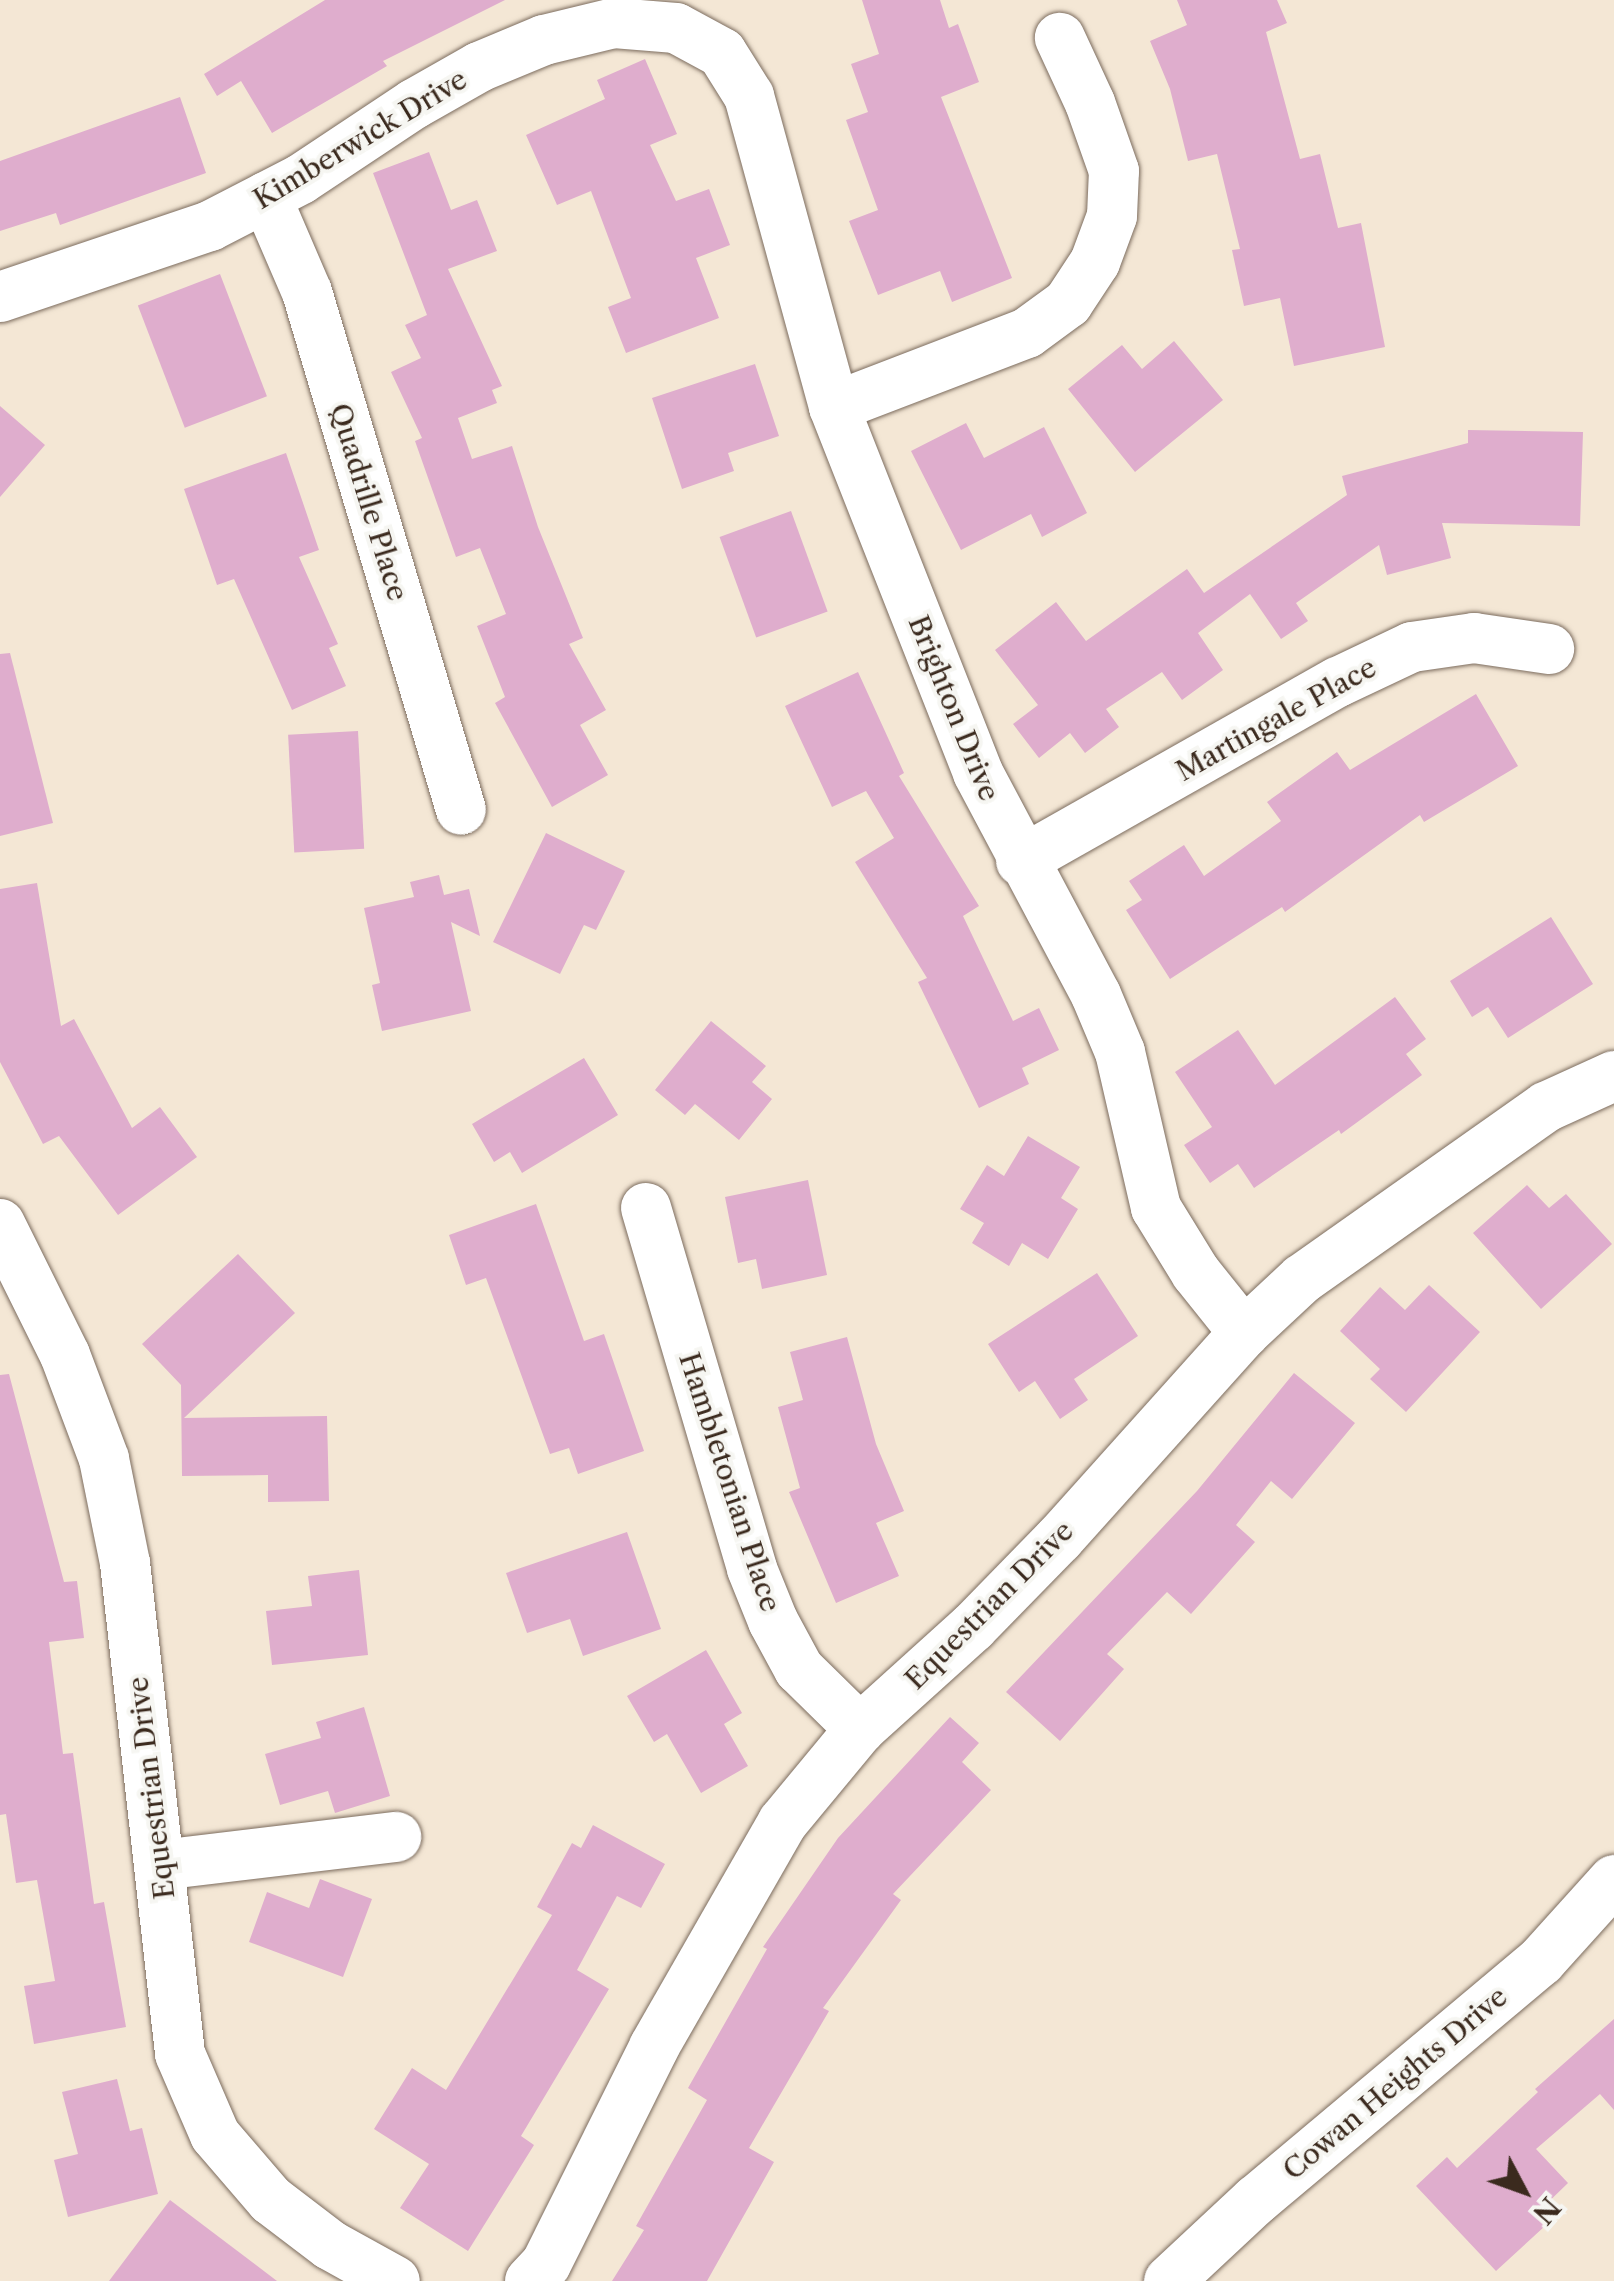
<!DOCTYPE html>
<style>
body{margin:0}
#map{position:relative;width:1614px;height:2281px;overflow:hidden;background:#f4e7d5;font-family:"Libre Caslon Text",serif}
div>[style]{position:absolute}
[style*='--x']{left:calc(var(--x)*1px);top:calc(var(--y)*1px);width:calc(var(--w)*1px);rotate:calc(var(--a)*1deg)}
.building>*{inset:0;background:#dfadcd;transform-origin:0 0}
.roads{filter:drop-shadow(0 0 2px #7c6c5e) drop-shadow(0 0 2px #7c6c5e)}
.minor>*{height:50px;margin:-25px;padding:0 25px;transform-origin:25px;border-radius:25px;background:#fff}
span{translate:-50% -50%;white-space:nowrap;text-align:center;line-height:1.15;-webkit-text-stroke:8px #f6f6f2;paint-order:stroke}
.street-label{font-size:28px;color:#3b2a1e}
.north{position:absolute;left:1474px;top:2141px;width:100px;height:100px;-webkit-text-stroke:8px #f6f6f2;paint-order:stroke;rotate:131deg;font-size:28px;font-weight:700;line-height:40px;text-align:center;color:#3b2a1e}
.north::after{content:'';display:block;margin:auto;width:35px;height:45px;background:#3b2a1e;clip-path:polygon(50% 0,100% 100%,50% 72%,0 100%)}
</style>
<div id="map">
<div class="building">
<div style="clip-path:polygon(325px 0,505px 0,383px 61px,387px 66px,272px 133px,241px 81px,217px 96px,204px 74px)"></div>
<div style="clip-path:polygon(862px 0,940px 0,949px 28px,958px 24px,979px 82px,941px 97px,1012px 278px,952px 302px,940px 271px,878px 295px,849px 221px,878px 210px,846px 120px,868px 112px,851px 64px,879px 54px)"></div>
<div style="clip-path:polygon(1177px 0,1277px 0,1287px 23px,1266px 32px,1300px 159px,1320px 154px,1338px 228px,1361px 223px,1385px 347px,1294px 366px,1280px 298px,1244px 306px,1232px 250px,1240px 249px,1217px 154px,1188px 161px,1170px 89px,1150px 41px,1187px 25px)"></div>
<div style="clip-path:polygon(645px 59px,677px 134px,650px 145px,676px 201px,709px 189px,730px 245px,696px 258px,719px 318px,626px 353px,608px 307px,631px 298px,591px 191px,557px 205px,526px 135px,605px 99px,597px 80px)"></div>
<div style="clip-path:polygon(180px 97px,206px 173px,60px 225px,56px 213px,0 231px,0 161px)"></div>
<div style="clip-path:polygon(429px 152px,451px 210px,477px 200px,497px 251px,448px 269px,502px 386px,492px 390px,497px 403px,458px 418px,472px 459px,512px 446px,538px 527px,583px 638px,569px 644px,606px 710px,580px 725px,608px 775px,552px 807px,495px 703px,505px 697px,477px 626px,506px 614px,480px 548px,456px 557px,415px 441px,422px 438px,391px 372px,421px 358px,405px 325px,427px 315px,373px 173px)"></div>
<div style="left:220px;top:274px;width:131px;height:88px;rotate:69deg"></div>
<div style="clip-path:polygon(1174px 341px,1223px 400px,1135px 472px,1068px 389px,1122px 345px,1142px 369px)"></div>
<div style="clip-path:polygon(755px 364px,779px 436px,728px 453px,734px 471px,682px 489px,652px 398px)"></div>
<div style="clip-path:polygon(0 406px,45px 445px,0 497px)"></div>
<div style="clip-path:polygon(966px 423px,984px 458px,1044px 427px,1087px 513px,1042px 537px,1031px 514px,961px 550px,911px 451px)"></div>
<div style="clip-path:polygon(1468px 430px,1583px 432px,1580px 526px,1442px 523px,1451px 558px,1387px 575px,1379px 545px,1296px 603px,1308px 621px,1281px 639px,1250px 594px,1198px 633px,1223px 670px,1182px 700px,1162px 672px,1106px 709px,1119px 727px,1085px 753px,1070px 733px,1039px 758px,1013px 724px,1038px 705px,995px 650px,1056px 602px,1086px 641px,1187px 569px,1204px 593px,1347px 495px,1342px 476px,1468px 443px)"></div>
<div style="clip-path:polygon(286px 453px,319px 550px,299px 557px,338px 644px,329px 648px,346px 686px,292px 710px,234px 579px,217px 585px,184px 489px)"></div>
<div style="left:791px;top:511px;width:107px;height:76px;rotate:70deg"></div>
<div style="clip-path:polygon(10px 653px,53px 823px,0 836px,0 654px)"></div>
<div style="clip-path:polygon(858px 672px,904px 773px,899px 776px,979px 906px,963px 916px,1013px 1021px,1039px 1008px,1059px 1050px,1022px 1068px,1029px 1084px,979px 1108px,918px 982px,927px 978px,855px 862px,894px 838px,866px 791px,832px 807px,785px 706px)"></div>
<div style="clip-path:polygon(1476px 694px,1518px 766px,1424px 822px,1420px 815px,1285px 912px,1282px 907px,1170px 979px,1126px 910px,1142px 900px,1129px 881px,1184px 845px,1204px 876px,1281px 821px,1267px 802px,1337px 752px,1350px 770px)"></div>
<div style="left:358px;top:731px;width:118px;height:70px;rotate:87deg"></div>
<div style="clip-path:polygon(546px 833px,625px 871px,596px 930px,584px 925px,560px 974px,493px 942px)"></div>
<div style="clip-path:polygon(439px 875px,444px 895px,469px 889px,480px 936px,451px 922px,471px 1011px,382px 1031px,372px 985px,380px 983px,364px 908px,414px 897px,410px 882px)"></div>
<div style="clip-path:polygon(37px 883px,61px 1026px,74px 1019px,132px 1128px,160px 1107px,197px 1157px,118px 1215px,59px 1136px,43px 1144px,0 1062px,0 889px)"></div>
<div style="clip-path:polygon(1551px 917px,1593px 984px,1508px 1038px,1488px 1007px,1472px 1017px,1450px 981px)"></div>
<div style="clip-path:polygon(1395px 997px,1426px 1039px,1406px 1054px,1422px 1075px,1341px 1134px,1339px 1130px,1254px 1188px,1238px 1164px,1210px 1183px,1184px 1145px,1212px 1127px,1175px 1072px,1238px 1030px,1275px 1085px)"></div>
<div style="clip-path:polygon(711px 1021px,766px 1066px,752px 1082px,772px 1099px,739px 1140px,695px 1104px,685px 1115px,655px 1090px)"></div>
<div style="clip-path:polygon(584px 1058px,618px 1115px,522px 1173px,510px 1152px,494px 1162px,472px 1124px)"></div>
<div style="clip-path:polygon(1028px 1136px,1080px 1167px,1061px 1198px,1078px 1209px,1048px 1259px,1022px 1243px,1009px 1266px,972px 1243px,984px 1223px,960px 1209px,987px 1165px,1004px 1176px)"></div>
<div style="clip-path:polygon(808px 1180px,827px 1275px,762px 1289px,756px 1259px,738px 1263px,725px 1197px)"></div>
<div style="clip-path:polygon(1527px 1185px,1549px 1208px,1566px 1194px,1612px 1244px,1541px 1309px,1473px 1233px)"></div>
<div style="clip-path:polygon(536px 1204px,584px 1341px,604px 1334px,644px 1451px,578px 1474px,569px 1448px,550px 1454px,486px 1278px,466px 1285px,449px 1235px)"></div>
<div style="clip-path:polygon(238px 1254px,295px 1313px,184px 1418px,327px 1416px,329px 1501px,268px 1502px,268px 1475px,182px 1476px,181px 1385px,142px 1344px)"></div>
<div style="clip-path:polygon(1097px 1273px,1138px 1336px,1074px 1379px,1088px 1400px,1060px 1419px,1035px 1381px,1019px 1392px,988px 1344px)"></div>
<div style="clip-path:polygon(1429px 1285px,1480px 1332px,1406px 1412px,1370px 1379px,1380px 1369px,1340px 1331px,1380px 1287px,1405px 1310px)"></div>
<div style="clip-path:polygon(847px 1337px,876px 1444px,904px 1511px,876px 1523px,899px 1576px,836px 1603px,789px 1492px,800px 1488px,778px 1407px,803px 1400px,790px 1352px)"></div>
<div style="clip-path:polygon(1294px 1373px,1355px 1423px,1292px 1499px,1271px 1481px,1236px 1525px,1255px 1542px,1191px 1614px,1167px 1592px,1107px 1654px,1124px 1669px,1060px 1741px,1006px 1692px,1197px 1491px)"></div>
<div style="clip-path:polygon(9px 1374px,64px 1582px,77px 1581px,84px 1638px,49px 1642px,63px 1754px,73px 1753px,94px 1904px,104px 1902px,126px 2027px,34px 2044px,24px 1986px,55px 1981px,37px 1880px,16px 1883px,6px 1814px,0 1815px,0 1375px)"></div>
<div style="clip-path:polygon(627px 1532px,661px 1629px,583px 1656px,570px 1619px,527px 1633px,506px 1573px)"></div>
<div style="clip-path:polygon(359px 1570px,368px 1655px,272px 1665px,266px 1611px,312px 1606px,308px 1576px)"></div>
<div style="clip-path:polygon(706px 1650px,742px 1713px,724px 1724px,748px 1766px,701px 1793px,667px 1734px,654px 1742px,627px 1696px)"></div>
<div style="clip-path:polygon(364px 1707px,390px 1796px,335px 1813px,328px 1791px,280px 1805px,265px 1754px,321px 1738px,316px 1722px)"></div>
<div style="clip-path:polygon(950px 1717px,979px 1743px,962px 1762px,991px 1790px,893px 1894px,901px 1900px,823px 2008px,829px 2011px,749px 2148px,774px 2162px,707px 2281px,612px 2281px,644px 2230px,636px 2226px,707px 2100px,688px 2088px,767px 1949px,763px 1947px,838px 1838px)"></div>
<div style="clip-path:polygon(593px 1825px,665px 1864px,641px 1908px,617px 1896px,577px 1970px,609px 1989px,521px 2136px,534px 2145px,468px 2251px,400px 2208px,429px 2164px,374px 2129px,412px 2068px,446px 2090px,552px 1915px,537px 1907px,572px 1843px,581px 1848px)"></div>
<div style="clip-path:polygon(320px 1879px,372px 1899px,343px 1977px,249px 1942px,267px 1892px,309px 1908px)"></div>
<div style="clip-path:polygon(1614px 2019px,1614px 2110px,1600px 2094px,1536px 2149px,1568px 2183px,1535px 2215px,1545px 2226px,1496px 2271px,1416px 2186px,1447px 2157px,1457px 2168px,1538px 2092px,1535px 2089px)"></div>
<div style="clip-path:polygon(117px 2079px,130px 2131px,142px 2128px,158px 2194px,68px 2217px,54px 2160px,78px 2154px,62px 2092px)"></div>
<div style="clip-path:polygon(170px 2200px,277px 2281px,109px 2281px)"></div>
</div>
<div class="roads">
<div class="minor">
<div style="--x:266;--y:197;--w:103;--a:66.7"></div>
<div style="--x:307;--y:292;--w:540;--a:73.44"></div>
<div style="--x:0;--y:297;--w:222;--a:-18.7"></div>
<div style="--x:210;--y:226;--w:102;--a:-27.3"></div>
<div style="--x:301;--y:179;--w:136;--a:-33.6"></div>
<div style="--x:414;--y:104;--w:75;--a:-29.6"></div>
<div style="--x:479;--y:67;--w:70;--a:-22.6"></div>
<div style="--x:544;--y:40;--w:72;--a:-13.7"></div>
<div style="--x:614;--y:23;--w:62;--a:4.6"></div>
<div style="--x:676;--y:28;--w:52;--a:28.5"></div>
<div style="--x:722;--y:53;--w:51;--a:57.9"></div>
<div style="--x:749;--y:96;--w:322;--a:74.7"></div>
<div style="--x:834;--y:407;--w:393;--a:68.5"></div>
<div style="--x:978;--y:773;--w:251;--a:62"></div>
<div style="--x:1096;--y:995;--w:62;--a:67.2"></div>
<div style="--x:1120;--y:1052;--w:160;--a:77"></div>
<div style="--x:1156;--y:1208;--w:76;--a:58.4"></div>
<div style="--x:1196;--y:1273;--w:77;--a:51.3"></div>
<div style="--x:834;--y:407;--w:207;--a:-21"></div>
<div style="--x:1027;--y:333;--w:51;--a:-36.2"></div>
<div style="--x:1068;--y:303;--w:49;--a:-56.6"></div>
<div style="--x:1095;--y:262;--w:49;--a:-69.7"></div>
<div style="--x:1112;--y:216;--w:45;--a:-87.5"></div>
<div style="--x:1114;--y:171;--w:72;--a:-109.4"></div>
<div style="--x:1090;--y:103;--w:72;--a:-114.8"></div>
<div style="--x:1021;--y:861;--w:364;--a:-29.5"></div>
<div style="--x:1338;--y:682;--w:82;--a:-25.3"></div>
<div style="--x:1412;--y:647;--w:63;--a:-8.3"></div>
<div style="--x:1474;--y:638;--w:76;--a:8.3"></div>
<div style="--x:646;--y:1208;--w:376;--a:73.6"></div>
<div style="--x:752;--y:1569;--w:56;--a:68"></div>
<div style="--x:773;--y:1621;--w:55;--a:61.6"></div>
<div style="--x:799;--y:1669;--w:86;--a:44.5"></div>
<div style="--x:0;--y:1224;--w:146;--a:63.6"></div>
<div style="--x:65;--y:1355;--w:111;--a:69.4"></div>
<div style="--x:104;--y:1459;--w:106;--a:78.6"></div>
<div style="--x:125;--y:1563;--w:494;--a:83.6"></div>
<div style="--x:180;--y:2054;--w:88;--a:66.6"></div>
<div style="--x:215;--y:2135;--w:86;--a:49.3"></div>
<div style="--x:271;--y:2200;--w:74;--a:37.3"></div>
<div style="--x:330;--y:2245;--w:74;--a:29"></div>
<div style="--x:160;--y:1865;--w:238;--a:-6.8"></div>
<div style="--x:530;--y:2281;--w:23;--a:-47"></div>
<div style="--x:546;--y:2264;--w:242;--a:-63.5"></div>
<div style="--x:654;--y:2047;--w:259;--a:-60.2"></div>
<div style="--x:783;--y:1822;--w:121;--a:-50.4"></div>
<div style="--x:860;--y:1729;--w:152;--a:-42.1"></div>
<div style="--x:973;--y:1627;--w:123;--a:-45.7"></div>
<div style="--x:1059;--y:1539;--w:277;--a:-48.1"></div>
<div style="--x:1244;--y:1333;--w:79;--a:-43"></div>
<div style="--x:1302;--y:1279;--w:299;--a:-35.2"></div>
<div style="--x:1546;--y:1107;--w:75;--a:-24.5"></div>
<div style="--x:1169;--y:2281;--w:119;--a:-43"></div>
<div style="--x:1256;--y:2200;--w:372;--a:-40"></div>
<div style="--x:1541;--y:1961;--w:109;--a:-48"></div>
</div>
</div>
<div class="street-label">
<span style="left:360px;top:139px;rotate:-31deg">Kimberwick Drive</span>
<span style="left:369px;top:502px;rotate:73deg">Quadrille Place</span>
<span style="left:954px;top:708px;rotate:68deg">Brighton Drive</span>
<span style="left:1276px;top:719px;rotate:-29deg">Martingale Place</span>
<span style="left:730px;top:1482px;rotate:72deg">Hambletonian Place</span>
<span style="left:989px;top:1605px;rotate:-45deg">Equestrian Drive</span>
<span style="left:151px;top:1788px;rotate:-97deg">Equestrian Drive</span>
<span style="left:1395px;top:2083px;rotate:-40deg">Cowan Heights Drive</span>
</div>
<div class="north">N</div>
</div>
